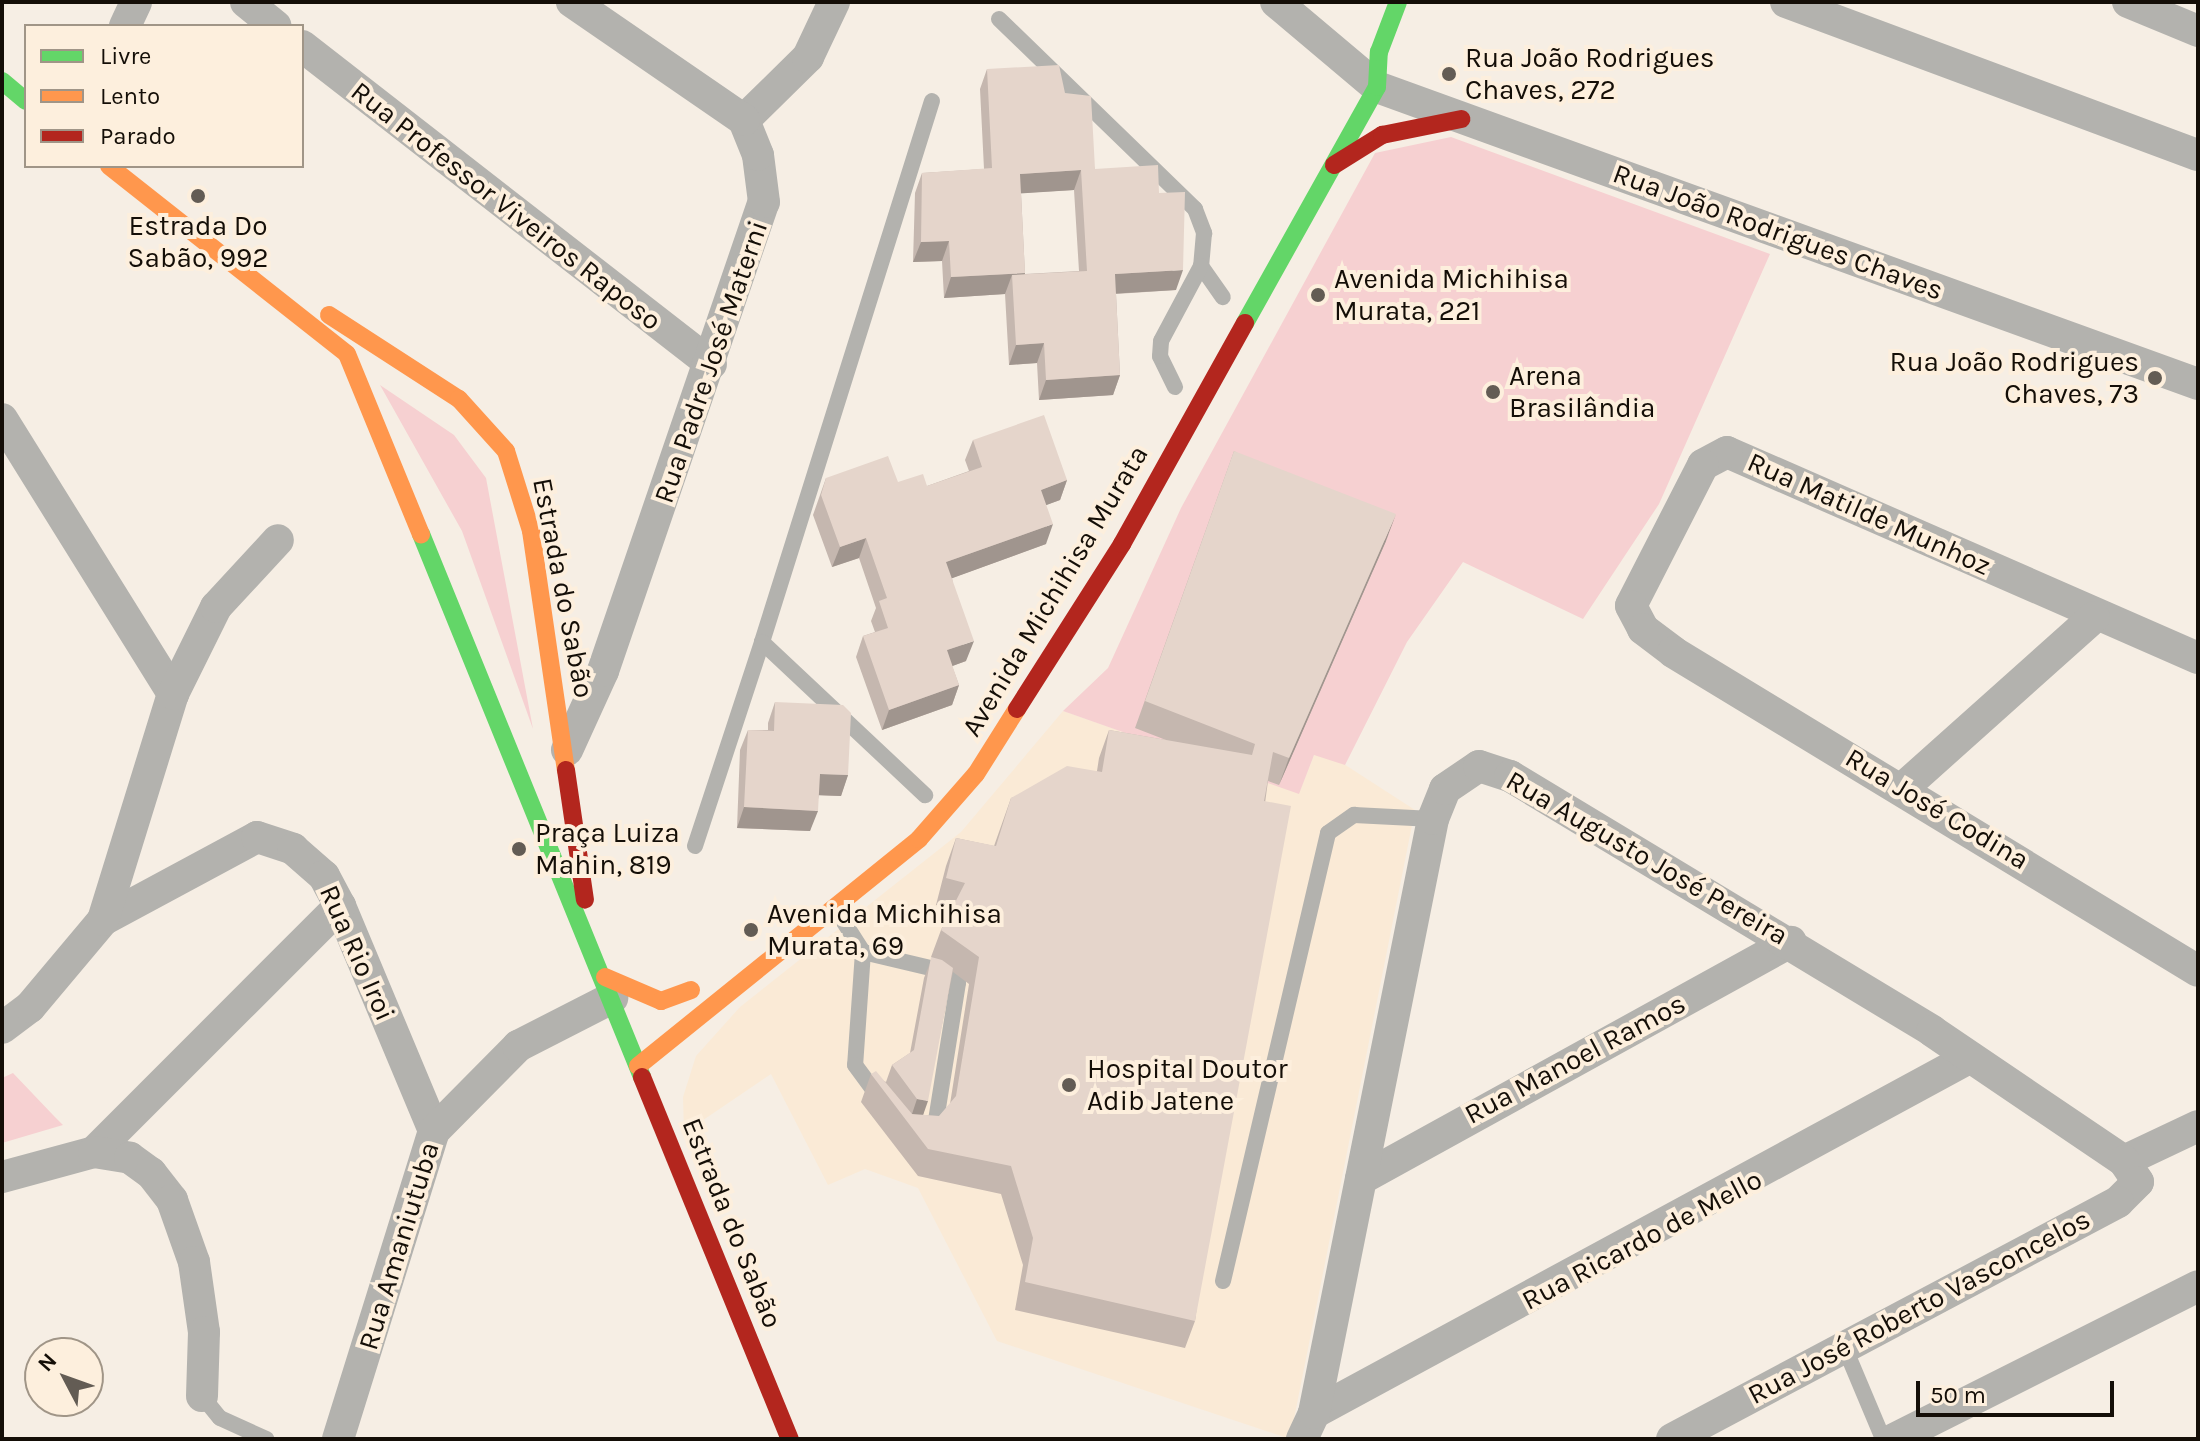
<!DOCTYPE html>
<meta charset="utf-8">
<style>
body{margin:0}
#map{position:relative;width:2200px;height:1441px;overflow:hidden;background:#f6eee4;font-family:Karla,sans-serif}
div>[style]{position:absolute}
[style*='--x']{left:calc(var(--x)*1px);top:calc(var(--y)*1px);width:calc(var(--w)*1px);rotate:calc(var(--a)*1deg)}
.built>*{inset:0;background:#faead6}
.green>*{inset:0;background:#f6d0d1}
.lane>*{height:16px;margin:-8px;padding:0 8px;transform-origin:8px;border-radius:8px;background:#b3b2ae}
.street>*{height:32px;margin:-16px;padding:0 16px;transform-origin:16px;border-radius:16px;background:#b3b2ae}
.fast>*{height:18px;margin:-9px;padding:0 9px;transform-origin:9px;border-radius:9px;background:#63d668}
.slow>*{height:18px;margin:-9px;padding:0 9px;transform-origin:9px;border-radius:9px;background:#ff974d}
.jam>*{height:18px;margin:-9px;padding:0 9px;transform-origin:9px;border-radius:9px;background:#b3261e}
.wall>*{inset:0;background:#c5b7af}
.shaded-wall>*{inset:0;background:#a0958e}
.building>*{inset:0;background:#e5d5cb}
.dots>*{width:22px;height:22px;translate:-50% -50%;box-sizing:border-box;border:4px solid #fdefdd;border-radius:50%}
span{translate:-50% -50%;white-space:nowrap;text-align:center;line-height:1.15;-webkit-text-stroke:8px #fdefdd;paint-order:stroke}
.poi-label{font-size:28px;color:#140e07}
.left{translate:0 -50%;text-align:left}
.right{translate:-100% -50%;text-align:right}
.street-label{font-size:28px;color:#140e07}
.frame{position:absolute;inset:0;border:4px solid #140e07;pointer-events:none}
.legend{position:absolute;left:24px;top:24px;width:280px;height:144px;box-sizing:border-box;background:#fdefdd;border:2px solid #a09587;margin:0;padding:10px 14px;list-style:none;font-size:24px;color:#140e07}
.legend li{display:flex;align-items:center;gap:16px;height:40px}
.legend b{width:40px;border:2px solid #a09587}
.north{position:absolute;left:24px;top:1337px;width:80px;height:80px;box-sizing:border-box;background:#fdefdd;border:2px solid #a09587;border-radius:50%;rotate:311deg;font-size:22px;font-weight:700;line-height:32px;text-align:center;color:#140e07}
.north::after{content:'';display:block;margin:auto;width:28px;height:36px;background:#635c54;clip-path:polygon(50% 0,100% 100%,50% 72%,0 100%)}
.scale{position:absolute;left:1916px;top:1381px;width:198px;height:36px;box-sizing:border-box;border:4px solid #140e07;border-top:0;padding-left:10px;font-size:24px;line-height:28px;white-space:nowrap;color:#140e07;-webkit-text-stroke:6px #fdefdd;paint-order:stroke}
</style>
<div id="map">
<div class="built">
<div style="clip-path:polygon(1063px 711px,1299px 793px,1314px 755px,1333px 757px,1415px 810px,1290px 1439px,997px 1341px,918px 1188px,865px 1169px,828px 1185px,771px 1074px,684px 1133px,683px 1097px,696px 1056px,740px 1007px,961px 832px)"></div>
</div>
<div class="green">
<div style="clip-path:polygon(1451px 137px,1770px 254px,1659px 504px,1583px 619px,1463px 562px,1407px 642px,1345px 765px,1314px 755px,1299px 794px,1063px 711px,1108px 668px,1181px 508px,1375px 153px)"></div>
<div style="clip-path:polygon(380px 385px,454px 435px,486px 478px,533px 729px,462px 531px)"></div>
<div style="clip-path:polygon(13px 1073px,53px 1115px,63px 1125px,2px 1143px,2px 1078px)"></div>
</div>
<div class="lane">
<div style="--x:999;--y:19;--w:273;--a:44.1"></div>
<div style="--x:1195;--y:209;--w:26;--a:69"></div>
<div style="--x:1204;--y:233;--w:33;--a:95"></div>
<div style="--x:1201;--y:266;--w:38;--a:55"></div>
<div style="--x:1175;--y:387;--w:34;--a:-116"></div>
<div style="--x:1160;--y:356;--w:15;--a:-86"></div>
<div style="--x:1161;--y:341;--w:85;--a:-61.9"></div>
<div style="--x:762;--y:642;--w:567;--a:-72.56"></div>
<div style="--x:695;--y:846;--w:215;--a:-71.8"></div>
<div style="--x:762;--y:642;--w:224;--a:43.2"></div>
<div style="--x:835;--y:908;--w:52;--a:57.5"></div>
<div style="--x:863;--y:952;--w:113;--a:94"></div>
<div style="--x:855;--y:1065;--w:42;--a:53.7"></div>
<div style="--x:863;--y:952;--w:78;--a:13.3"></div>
<div style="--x:939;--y:970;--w:23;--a:34"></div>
<div style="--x:958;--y:983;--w:140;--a:99.1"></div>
<div style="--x:936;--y:1121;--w:13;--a:132"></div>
<div style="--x:1223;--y:1281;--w:460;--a:-76.8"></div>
<div style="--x:1328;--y:833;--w:32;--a:-35"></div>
<div style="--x:1354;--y:815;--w:79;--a:2.9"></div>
<div style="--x:1844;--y:1346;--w:101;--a:67.2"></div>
<div style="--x:202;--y:1396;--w:28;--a:51"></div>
<div style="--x:220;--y:1418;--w:51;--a:24.5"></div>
</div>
<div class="street">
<div style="--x:246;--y:2;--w:38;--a:39"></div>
<div style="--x:1276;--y:2;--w:132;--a:40.1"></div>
<div style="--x:1377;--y:87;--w:873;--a:19.89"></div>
<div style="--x:1786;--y:2;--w:439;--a:20.4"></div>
<div style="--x:2128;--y:2;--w:76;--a:22.5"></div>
<div style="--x:125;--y:26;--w:26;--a:-65"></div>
<div style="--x:302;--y:46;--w:518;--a:37.87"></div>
<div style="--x:744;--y:120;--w:90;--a:-44.5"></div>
<div style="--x:808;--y:57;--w:61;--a:-64.7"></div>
<div style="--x:2;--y:419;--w:324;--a:58.1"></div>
<div style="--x:2198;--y:658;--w:514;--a:-156.38"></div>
<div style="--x:1727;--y:452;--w:27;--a:152"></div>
<div style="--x:1703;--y:465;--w:158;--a:117.1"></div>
<div style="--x:1631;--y:606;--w:26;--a:62"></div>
<div style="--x:1643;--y:629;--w:38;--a:37"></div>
<div style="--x:1673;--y:652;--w:614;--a:31.28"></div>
<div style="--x:567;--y:750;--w:87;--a:-65.5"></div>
<div style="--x:603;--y:671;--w:496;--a:-71.1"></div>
<div style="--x:764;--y:202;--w:47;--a:-97.3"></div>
<div style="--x:758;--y:155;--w:38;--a:-112"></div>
<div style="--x:744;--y:120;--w:209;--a:-145.5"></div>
<div style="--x:1903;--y:788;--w:256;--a:-41.8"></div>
<div style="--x:103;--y:920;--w:175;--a:-28.3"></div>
<div style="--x:257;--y:837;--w:38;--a:18"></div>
<div style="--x:293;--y:849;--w:41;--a:41.1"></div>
<div style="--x:324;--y:876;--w:34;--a:62"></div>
<div style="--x:340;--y:906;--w:244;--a:67.3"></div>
<div style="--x:2;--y:1028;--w:35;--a:-37"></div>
<div style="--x:30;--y:1007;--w:114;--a:-50"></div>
<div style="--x:103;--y:920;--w:237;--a:-72.8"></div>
<div style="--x:173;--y:694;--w:97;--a:-63.7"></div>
<div style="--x:216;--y:607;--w:91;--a:-47.2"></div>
<div style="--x:94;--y:1152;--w:348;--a:-45"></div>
<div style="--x:2124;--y:1161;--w:82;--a:-25.3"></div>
<div style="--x:2;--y:1177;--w:95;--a:-15.2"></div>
<div style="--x:94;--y:1152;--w:36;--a:9"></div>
<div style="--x:130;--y:1158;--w:26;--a:36"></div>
<div style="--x:151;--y:1173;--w:34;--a:52"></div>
<div style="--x:172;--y:1200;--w:66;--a:70.5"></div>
<div style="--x:194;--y:1262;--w:71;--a:81.9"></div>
<div style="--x:204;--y:1332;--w:64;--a:91.8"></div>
<div style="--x:1361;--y:1179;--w:491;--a:-28.9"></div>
<div style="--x:1314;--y:1413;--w:743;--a:-28.46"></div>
<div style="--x:338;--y:1439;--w:323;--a:-72.7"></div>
<div style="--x:434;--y:1131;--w:120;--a:-45.3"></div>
<div style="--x:518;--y:1046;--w:106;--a:-27.1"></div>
<div style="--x:1302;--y:1439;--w:29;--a:-65"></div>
<div style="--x:1314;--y:1413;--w:606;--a:-78.67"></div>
<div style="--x:1433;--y:819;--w:32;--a:-68"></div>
<div style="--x:1445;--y:789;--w:41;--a:-34.1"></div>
<div style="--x:1479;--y:766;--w:33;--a:18"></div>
<div style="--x:1510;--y:776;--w:493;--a:31.1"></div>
<div style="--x:1932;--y:1031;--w:232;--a:34.1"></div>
<div style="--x:2124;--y:1161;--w:25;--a:56"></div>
<div style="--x:2138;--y:1182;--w:28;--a:135"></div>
<div style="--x:2118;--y:1202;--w:505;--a:152.01"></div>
<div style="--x:1894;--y:1439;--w:340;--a:-26.7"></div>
</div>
<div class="fast">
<div style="--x:2;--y:81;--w:31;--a:40"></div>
<div style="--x:1245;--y:323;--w:270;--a:-60.8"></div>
<div style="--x:1377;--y:87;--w:35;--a:-87"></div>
<div style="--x:1379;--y:52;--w:53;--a:-69.2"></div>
<div style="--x:421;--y:534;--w:586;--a:67.85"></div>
</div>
<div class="slow">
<div style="--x:109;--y:166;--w:303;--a:38.3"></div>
<div style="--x:347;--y:354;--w:195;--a:67.7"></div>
<div style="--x:329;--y:315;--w:155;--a:32.9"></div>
<div style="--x:459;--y:399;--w:70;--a:47.9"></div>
<div style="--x:506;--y:451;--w:84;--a:72.6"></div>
<div style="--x:531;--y:531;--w:242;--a:81.7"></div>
<div style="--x:605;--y:977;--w:61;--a:23.2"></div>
<div style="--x:661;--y:1001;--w:32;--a:-20"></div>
<div style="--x:638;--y:1066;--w:361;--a:-38.9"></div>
<div style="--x:919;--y:839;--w:86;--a:-48.8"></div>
<div style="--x:976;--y:774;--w:77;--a:-57.8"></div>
</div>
<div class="jam">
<div style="--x:1334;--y:165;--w:57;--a:-32"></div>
<div style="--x:1382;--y:135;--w:81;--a:-11.4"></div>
<div style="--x:1017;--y:709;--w:196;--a:-57.5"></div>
<div style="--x:1122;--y:544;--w:253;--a:-60.9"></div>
<div style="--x:566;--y:770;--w:131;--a:81.7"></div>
<div style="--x:642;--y:1077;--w:391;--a:67.8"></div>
</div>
<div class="wall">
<div style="clip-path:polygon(evenodd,987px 69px,1065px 93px,1095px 169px,1159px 193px,1176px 290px,1116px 294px,1120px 375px,1113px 395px,1039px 400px,1037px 363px,1009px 365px,1005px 294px,944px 298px,942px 261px,913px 262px,915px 193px,922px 173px,984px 169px,980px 89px,987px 69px,1074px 190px,1079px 271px,1025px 274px,1021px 193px,1074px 190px)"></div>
<div style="clip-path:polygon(973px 440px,1067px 480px,1060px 500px,1046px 505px,1046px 544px,952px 578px,966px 661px,952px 666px,959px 685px,952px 705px,882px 730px,856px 657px,863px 636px,875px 632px,871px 621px,876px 608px,859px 558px,832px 567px,813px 515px,826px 478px,898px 482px,927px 486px,969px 471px,965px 460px)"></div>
<div style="clip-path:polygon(evenodd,1234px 451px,1386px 541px,1279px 785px,1268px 781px,1195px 1321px,1185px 1348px,1015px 1310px,1023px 1265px,1001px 1194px,918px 1176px,861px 1102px,871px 1074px,886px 1082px,892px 1065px,910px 1053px,924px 978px,932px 958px,931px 957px,941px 930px,951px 909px,936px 905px,946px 866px,956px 838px,994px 846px,1011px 798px,1097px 771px,1099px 758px,1109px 730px,1166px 740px,1135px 728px,1234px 451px,953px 972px,969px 984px,950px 1104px,939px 1116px,923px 1115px,953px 972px)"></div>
<div style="clip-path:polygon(775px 702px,848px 775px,841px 796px,819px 795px,810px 831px,737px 828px,740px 750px,748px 730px,768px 730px,768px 723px)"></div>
</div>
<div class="shaded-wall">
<div style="clip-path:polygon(1081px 170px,1074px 190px,1012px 194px,1020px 174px)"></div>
<div style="clip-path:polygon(949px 241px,942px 261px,913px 262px,921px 242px)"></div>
<div style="clip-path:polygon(1183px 270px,1176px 290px,1108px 294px,1115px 274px)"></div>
<div style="clip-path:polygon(1025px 273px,1018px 293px,1012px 275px,1005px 294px,944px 298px,951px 277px)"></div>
<div style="clip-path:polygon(1044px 343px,1037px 363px,1009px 365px,1016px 345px)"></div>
<div style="clip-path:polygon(1120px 375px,1113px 395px,1039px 400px,1046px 380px)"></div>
<div style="clip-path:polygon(1067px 480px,1060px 500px,1033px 510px,1041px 490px)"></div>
<div style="clip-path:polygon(1396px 514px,1386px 541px,1279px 785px,1289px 758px)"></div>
<div style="clip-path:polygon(1053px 524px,1046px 544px,939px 583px,946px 562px)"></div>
<div style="clip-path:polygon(866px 538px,859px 558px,832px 567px,840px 547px)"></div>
<div style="clip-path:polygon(974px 641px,966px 661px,939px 671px,947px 650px)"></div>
<div style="clip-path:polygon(959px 685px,952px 705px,882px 730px,889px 710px)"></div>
<div style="clip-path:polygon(820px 774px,848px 775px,841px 796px,812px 795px)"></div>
<div style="clip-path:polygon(744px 807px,818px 811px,810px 831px,737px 828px)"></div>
<div style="clip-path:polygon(917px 1099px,928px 1101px,921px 1121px,910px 1120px)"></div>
</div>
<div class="building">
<div style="clip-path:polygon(1059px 65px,1065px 93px,1091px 96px,1095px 169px,1158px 165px,1159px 193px,1185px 192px,1183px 270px,1115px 274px,1120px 375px,1046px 380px,1044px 343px,1016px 345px,1012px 275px,1087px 271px,1081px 170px,1020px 174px,1025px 273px,951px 277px,949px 241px,921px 242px,922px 173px,992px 168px,987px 69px)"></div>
<div style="clip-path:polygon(1044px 415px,1067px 480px,1041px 490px,1053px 524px,946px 562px,974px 641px,947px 650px,959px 685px,889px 710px,863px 636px,888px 628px,879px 601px,887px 598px,866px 538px,840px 547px,821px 495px,826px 478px,888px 456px,898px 482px,923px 474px,927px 486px,982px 467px,973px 440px)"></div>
<div style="clip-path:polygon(1234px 451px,1396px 514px,1289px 758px,1273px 752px,1264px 801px,1291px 806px,1195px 1321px,1025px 1282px,1033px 1238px,1011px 1166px,928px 1149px,871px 1074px,876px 1071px,912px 1114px,939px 1116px,956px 1096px,979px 957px,941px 930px,965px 883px,946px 878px,956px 838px,996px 846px,1011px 798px,1067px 766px,1102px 772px,1109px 730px,1252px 755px,1255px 744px,1145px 701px)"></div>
<div style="clip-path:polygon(775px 702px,843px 705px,851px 713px,848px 775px,820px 774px,818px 811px,744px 807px,748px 730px,774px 731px)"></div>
<div style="clip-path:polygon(931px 957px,942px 960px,953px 968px,928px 1101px,917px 1099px,892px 1065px,914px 1050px)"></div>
</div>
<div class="dots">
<div style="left:1449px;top:74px;background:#635c54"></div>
<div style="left:198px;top:196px;background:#635c54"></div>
<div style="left:1318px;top:295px;background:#635c54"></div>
<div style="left:2155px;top:378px;background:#635c54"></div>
<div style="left:1493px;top:392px;background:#635c54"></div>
<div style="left:519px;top:849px;background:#635c54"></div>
<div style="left:751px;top:930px;background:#635c54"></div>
<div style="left:1069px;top:1085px;background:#635c54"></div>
</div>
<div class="poi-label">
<span class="left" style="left:1465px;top:74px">Rua João Rodrigues<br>Chaves, 272</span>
<span style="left:198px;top:242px">Estrada Do<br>Sabão, 992</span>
<span class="left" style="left:1334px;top:295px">Avenida Michihisa<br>Murata, 221</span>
<span class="right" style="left:2139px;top:378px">Rua João Rodrigues<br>Chaves, 73</span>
<span class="left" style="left:1509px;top:392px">Arena<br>Brasilândia</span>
<span class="left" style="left:535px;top:849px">Praça Luiza<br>Mahin, 819</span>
<span class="left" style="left:767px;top:930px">Avenida Michihisa<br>Murata, 69</span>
<span class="left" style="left:1087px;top:1085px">Hospital Doutor<br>Adib Jatene</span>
</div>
<div class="street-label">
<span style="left:506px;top:206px;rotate:38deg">Rua Professor Viveiros Raposo</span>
<span style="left:1778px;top:232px;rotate:20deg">Rua João Rodrigues Chaves</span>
<span style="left:711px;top:362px;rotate:-71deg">Rua Padre José Materni</span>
<span style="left:1869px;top:514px;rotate:24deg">Rua Matilde Munhoz</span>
<span style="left:563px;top:588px;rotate:79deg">Estrada do Sabão</span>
<span style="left:1055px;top:591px;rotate:-59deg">Avenida Michihisa Murata</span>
<span style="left:1937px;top:809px;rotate:31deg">Rua José Codina</span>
<span style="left:1647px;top:858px;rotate:30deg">Rua Augusto José Pereira</span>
<span style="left:357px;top:953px;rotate:66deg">Rua Rio Iroi</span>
<span style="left:1575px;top:1059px;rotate:-28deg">Rua Manoel Ramos</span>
<span style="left:732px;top:1223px;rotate:68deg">Estrada do Sabão</span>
<span style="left:1642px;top:1240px;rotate:-28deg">Rua Ricardo de Mello</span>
<span style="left:399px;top:1246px;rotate:-73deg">Rua Amaniutuba</span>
<span style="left:1919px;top:1307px;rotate:-28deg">Rua José Roberto Vasconcelos</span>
</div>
<div class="frame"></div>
<ul class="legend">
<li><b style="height:10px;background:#63d668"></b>Livre</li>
<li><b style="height:10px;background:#ff974d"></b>Lento</li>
<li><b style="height:10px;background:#b3261e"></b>Parado</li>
</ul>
<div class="north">N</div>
<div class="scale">50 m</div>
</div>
